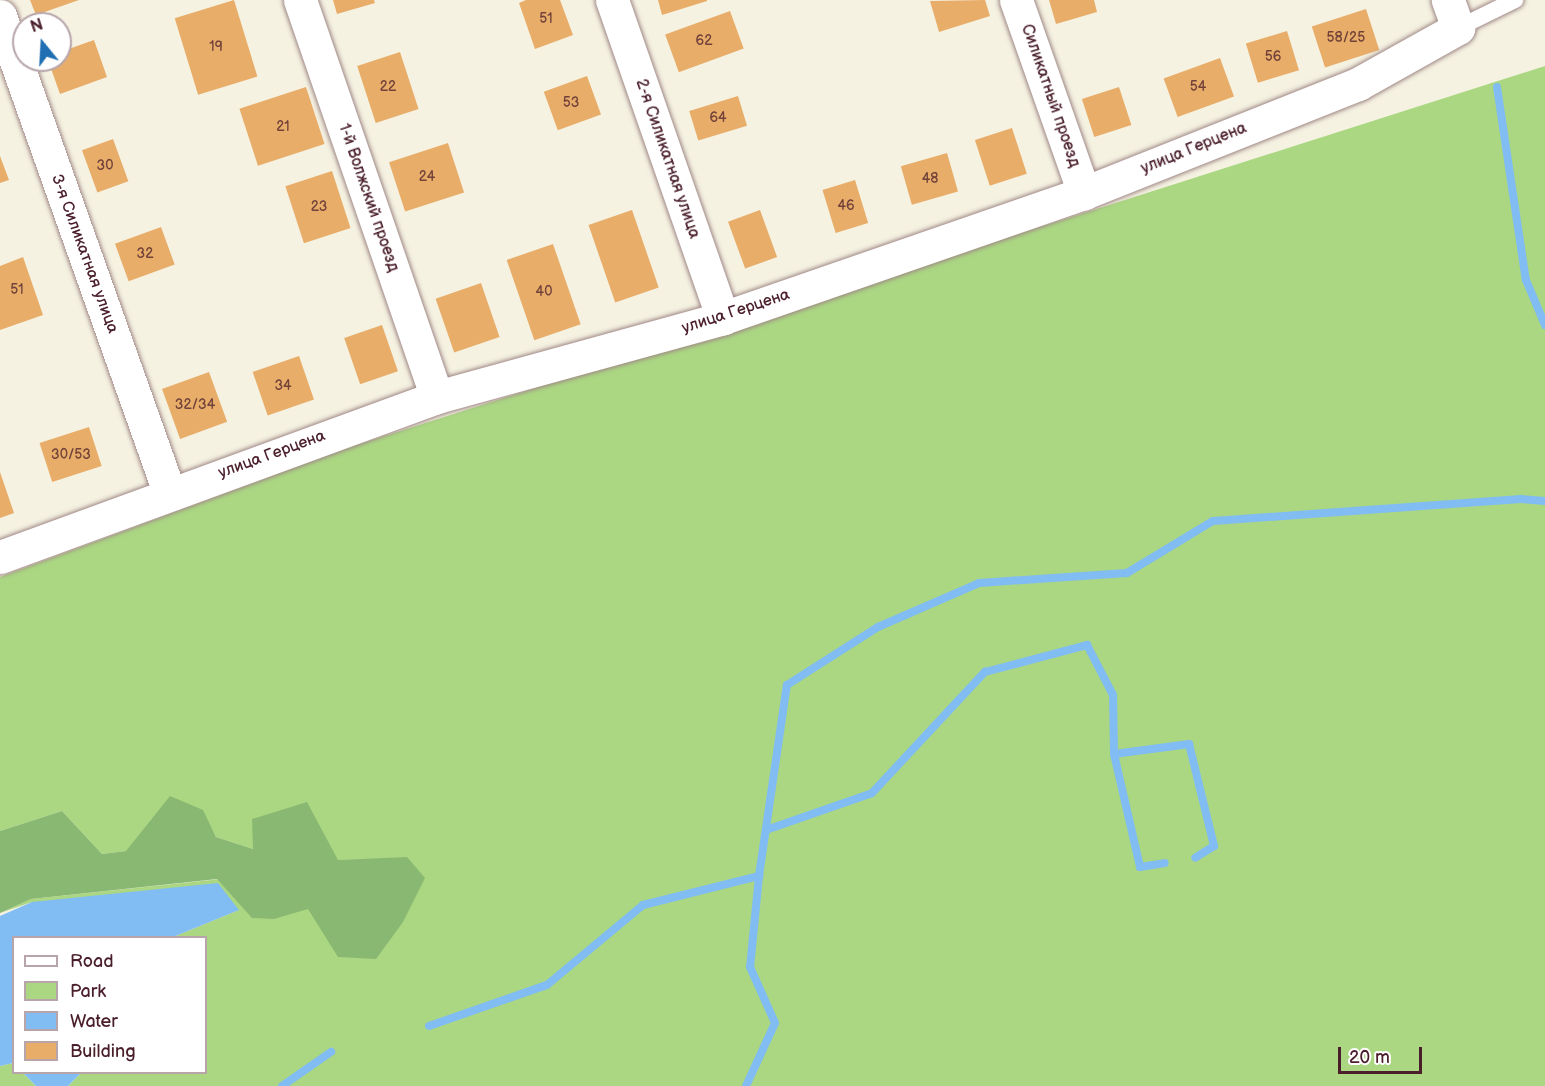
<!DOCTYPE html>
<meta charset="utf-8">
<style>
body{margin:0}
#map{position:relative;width:1545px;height:1086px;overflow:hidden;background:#f5f2e2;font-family:"Balsamiq Sans",sans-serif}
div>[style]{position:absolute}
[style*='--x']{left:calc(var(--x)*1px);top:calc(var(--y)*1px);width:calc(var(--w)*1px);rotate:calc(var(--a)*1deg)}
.green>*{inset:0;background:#abd783}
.forest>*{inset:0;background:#88b871}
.water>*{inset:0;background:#81bcf3}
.stream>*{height:8px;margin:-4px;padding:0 4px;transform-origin:4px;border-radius:4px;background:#81bcf3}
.building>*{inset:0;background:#e8ad69;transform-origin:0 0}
.roads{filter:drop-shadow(0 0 2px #a08886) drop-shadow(0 0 2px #a08886)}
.lane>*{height:16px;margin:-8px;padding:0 8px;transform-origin:8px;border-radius:8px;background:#fff}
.street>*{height:33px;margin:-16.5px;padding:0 16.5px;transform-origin:16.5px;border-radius:16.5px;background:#fff}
span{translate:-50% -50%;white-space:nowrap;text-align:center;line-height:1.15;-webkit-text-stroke:6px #fff;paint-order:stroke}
.number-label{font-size:14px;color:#72423a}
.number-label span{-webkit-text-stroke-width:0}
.street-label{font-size:16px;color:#4a1f2b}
.legend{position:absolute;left:12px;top:936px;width:195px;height:138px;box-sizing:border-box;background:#fff;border:2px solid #b7a5aa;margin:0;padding:8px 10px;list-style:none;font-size:18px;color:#4a1f2b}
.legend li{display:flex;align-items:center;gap:12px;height:30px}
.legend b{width:30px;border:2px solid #b7a5aa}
.north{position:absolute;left:12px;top:12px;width:60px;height:60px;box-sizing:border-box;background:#fff;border:2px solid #b7a5aa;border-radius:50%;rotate:342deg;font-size:16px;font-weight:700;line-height:24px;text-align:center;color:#4a1f2b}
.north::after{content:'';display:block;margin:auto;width:21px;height:27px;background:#1f6fb2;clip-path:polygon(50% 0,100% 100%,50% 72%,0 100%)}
.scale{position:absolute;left:1338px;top:1047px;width:84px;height:27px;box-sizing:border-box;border:3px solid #4a1f2b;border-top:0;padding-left:8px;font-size:18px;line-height:21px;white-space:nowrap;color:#4a1f2b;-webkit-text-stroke:4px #fff;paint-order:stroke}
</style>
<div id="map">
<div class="green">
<div style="clip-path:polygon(1545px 66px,1545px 1086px,68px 1086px,81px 1073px,206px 1072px,206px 938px,173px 937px,239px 910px,32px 902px,0 913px,31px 899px,409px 859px,338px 860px,253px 849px,216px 837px,202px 810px,126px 851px,102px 854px,62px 811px,0 831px,0 577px,350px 447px)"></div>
<div style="clip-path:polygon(13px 1063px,14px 1072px,23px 1073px,36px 1086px,0 1086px,0 1066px)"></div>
</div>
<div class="forest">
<div style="clip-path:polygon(170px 796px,203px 810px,216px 837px,253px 849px,252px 819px,307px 802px,338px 860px,407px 857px,425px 878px,403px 922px,376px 959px,338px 957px,308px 909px,274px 919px,252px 918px,217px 879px,31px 899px,0 913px,0 831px,62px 811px,102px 854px,126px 851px)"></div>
</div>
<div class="water">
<div style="clip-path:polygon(218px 883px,239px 910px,173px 937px,14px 938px,13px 1063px,0 1066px,0 916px,32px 902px)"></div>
<div style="clip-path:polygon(23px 1073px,81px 1073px,68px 1086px,36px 1086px)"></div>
</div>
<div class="stream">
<div style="--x:1497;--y:87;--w:195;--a:81.5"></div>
<div style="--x:1526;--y:280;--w:49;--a:67.1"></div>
<div style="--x:1114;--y:754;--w:76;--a:-7.6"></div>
<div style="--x:1189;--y:744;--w:105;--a:76.2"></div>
<div style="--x:1214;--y:846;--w:22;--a:148"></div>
<div style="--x:766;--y:830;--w:112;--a:-19.2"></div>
<div style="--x:872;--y:793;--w:166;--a:-47"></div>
<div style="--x:985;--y:672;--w:106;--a:-14.8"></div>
<div style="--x:1087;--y:645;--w:56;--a:62.5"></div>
<div style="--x:1113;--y:695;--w:59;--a:89"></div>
<div style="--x:1114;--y:754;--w:116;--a:77"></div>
<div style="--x:1140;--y:867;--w:25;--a:-9"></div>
<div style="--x:759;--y:876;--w:193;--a:-81.7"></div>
<div style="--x:787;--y:685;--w:108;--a:-32.5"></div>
<div style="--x:878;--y:627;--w:110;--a:-23.5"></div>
<div style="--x:979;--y:583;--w:148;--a:-3.9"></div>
<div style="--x:1127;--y:573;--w:100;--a:-31.2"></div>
<div style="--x:1213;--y:521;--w:309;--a:-4.1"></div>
<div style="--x:1521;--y:499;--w:24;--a:5"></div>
<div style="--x:429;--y:1026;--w:125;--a:-19.2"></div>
<div style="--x:547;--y:985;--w:125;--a:-39.8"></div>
<div style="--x:643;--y:905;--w:120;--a:-14"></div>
<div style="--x:759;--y:876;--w:91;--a:95.6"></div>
<div style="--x:750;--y:967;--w:61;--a:65.9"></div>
<div style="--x:775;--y:1023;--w:69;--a:114.7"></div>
<div style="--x:282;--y:1086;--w:60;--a:-34.8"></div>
</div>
<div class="building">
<div style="clip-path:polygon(30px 0,79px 0,36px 15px)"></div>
<div style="left:234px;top:0;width:80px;height:62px;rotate:73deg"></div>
<div style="clip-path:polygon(333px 0,374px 0,375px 3px,337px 14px)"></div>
<div style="clip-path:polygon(526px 0,560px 0,573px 35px,535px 49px,519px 3px)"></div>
<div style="clip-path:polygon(658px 0,707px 0,707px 1px,662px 15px)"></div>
<div style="clip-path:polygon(985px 0,990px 16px,939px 32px,930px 1px)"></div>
<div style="clip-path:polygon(1049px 0,1094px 0,1097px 12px,1056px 24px)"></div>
<div style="left:1366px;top:9px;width:43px;height:57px;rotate:72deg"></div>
<div style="left:730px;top:11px;width:40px;height:69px;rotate:70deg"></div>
<div style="left:1287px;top:31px;width:41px;height:43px;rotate:73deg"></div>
<div style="clip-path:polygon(94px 40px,107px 77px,60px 94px,48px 60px,60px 60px,60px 52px)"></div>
<div style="left:400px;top:52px;width:60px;height:45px;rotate:72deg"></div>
<div style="left:1220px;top:58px;width:41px;height:60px;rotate:70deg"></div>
<div style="left:587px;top:76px;width:41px;height:46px;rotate:70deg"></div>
<div style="left:306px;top:87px;width:60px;height:70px;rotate:72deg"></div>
<div style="left:1119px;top:87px;width:40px;height:39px;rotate:72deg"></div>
<div style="left:738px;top:96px;width:31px;height:51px;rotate:73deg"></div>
<div style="left:1012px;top:128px;width:48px;height:39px;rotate:72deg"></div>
<div style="left:113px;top:139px;width:45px;height:33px;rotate:70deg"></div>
<div style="left:448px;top:143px;width:52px;height:62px;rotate:72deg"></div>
<div style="left:947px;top:153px;width:40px;height:48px;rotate:74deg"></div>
<div style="clip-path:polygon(0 156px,9px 180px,0 183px)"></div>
<div style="left:332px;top:171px;width:60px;height:49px;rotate:72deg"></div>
<div style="left:855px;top:180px;width:45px;height:34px;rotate:73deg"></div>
<div style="left:632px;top:210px;width:82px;height:46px;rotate:71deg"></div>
<div style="left:760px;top:210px;width:50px;height:34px;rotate:70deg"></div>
<div style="left:161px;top:227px;width:40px;height:49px;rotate:70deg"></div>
<div style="left:553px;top:244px;width:85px;height:49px;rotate:71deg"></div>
<div style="clip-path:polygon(23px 257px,43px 315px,0 330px,0 266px)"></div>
<div style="left:481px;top:283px;width:57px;height:48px;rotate:71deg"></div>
<div style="left:382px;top:325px;width:49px;height:40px;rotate:71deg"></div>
<div style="left:299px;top:356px;width:46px;height:49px;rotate:71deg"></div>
<div style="left:209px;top:372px;width:53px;height:50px;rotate:70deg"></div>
<div style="left:89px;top:427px;width:41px;height:52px;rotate:72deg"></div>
<div style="clip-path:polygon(0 472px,14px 513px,0 518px)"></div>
</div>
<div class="roads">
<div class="lane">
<div style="--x:1458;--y:28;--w:64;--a:-26.2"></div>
</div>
<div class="street">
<div style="--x:300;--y:0;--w:420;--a:71"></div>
<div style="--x:612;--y:0;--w:337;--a:70.8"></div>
<div style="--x:1016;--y:0;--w:205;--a:70.6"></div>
<div style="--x:0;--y:16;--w:505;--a:70.45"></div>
<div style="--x:0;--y:557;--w:465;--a:-20.1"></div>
<div style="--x:437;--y:397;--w:297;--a:-15.4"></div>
<div style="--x:723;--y:318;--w:382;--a:-19.1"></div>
<div style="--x:1084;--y:193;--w:295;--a:-21.7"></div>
<div style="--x:1358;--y:84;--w:115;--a:-29.2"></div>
<div style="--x:1458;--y:28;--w:30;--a:-110"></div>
</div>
</div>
<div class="number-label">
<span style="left:546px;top:19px">51</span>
<span style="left:1346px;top:38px">58/25</span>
<span style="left:704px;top:41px">62</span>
<span style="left:216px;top:47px">19</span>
<span style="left:1273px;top:57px">56</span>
<span style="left:388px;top:87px">22</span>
<span style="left:1198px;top:87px">54</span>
<span style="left:571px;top:103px">53</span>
<span style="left:718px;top:118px">64</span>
<span style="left:283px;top:127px">21</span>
<span style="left:105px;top:166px">30</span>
<span style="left:427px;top:177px">24</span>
<span style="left:930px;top:179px">48</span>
<span style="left:846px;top:206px">46</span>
<span style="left:319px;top:207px">23</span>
<span style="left:145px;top:254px">32</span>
<span style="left:17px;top:290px">51</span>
<span style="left:544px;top:292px">40</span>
<span style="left:283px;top:386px">34</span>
<span style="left:195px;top:405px">32/34</span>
<span style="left:71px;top:455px">30/53</span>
</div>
<div class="street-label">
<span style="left:1050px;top:96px;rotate:71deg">Силикатный проезд</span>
<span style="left:1194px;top:149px;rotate:-22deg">улица Герцена</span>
<span style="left:667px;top:159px;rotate:71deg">2-я Силикатная улица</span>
<span style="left:368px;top:198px;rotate:71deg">1-й Волжский проезд</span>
<span style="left:84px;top:254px;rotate:70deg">3-я Силикатная улица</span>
<span style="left:736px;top:312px;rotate:-18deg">улица Герцена</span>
<span style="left:272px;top:455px;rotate:-20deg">улица Герцена</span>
</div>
<ul class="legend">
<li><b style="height:8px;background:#fff"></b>Road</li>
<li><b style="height:16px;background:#abd783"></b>Park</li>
<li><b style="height:16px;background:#81bcf3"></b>Water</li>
<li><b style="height:16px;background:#e8ad69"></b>Building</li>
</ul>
<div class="north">N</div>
<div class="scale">20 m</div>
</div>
